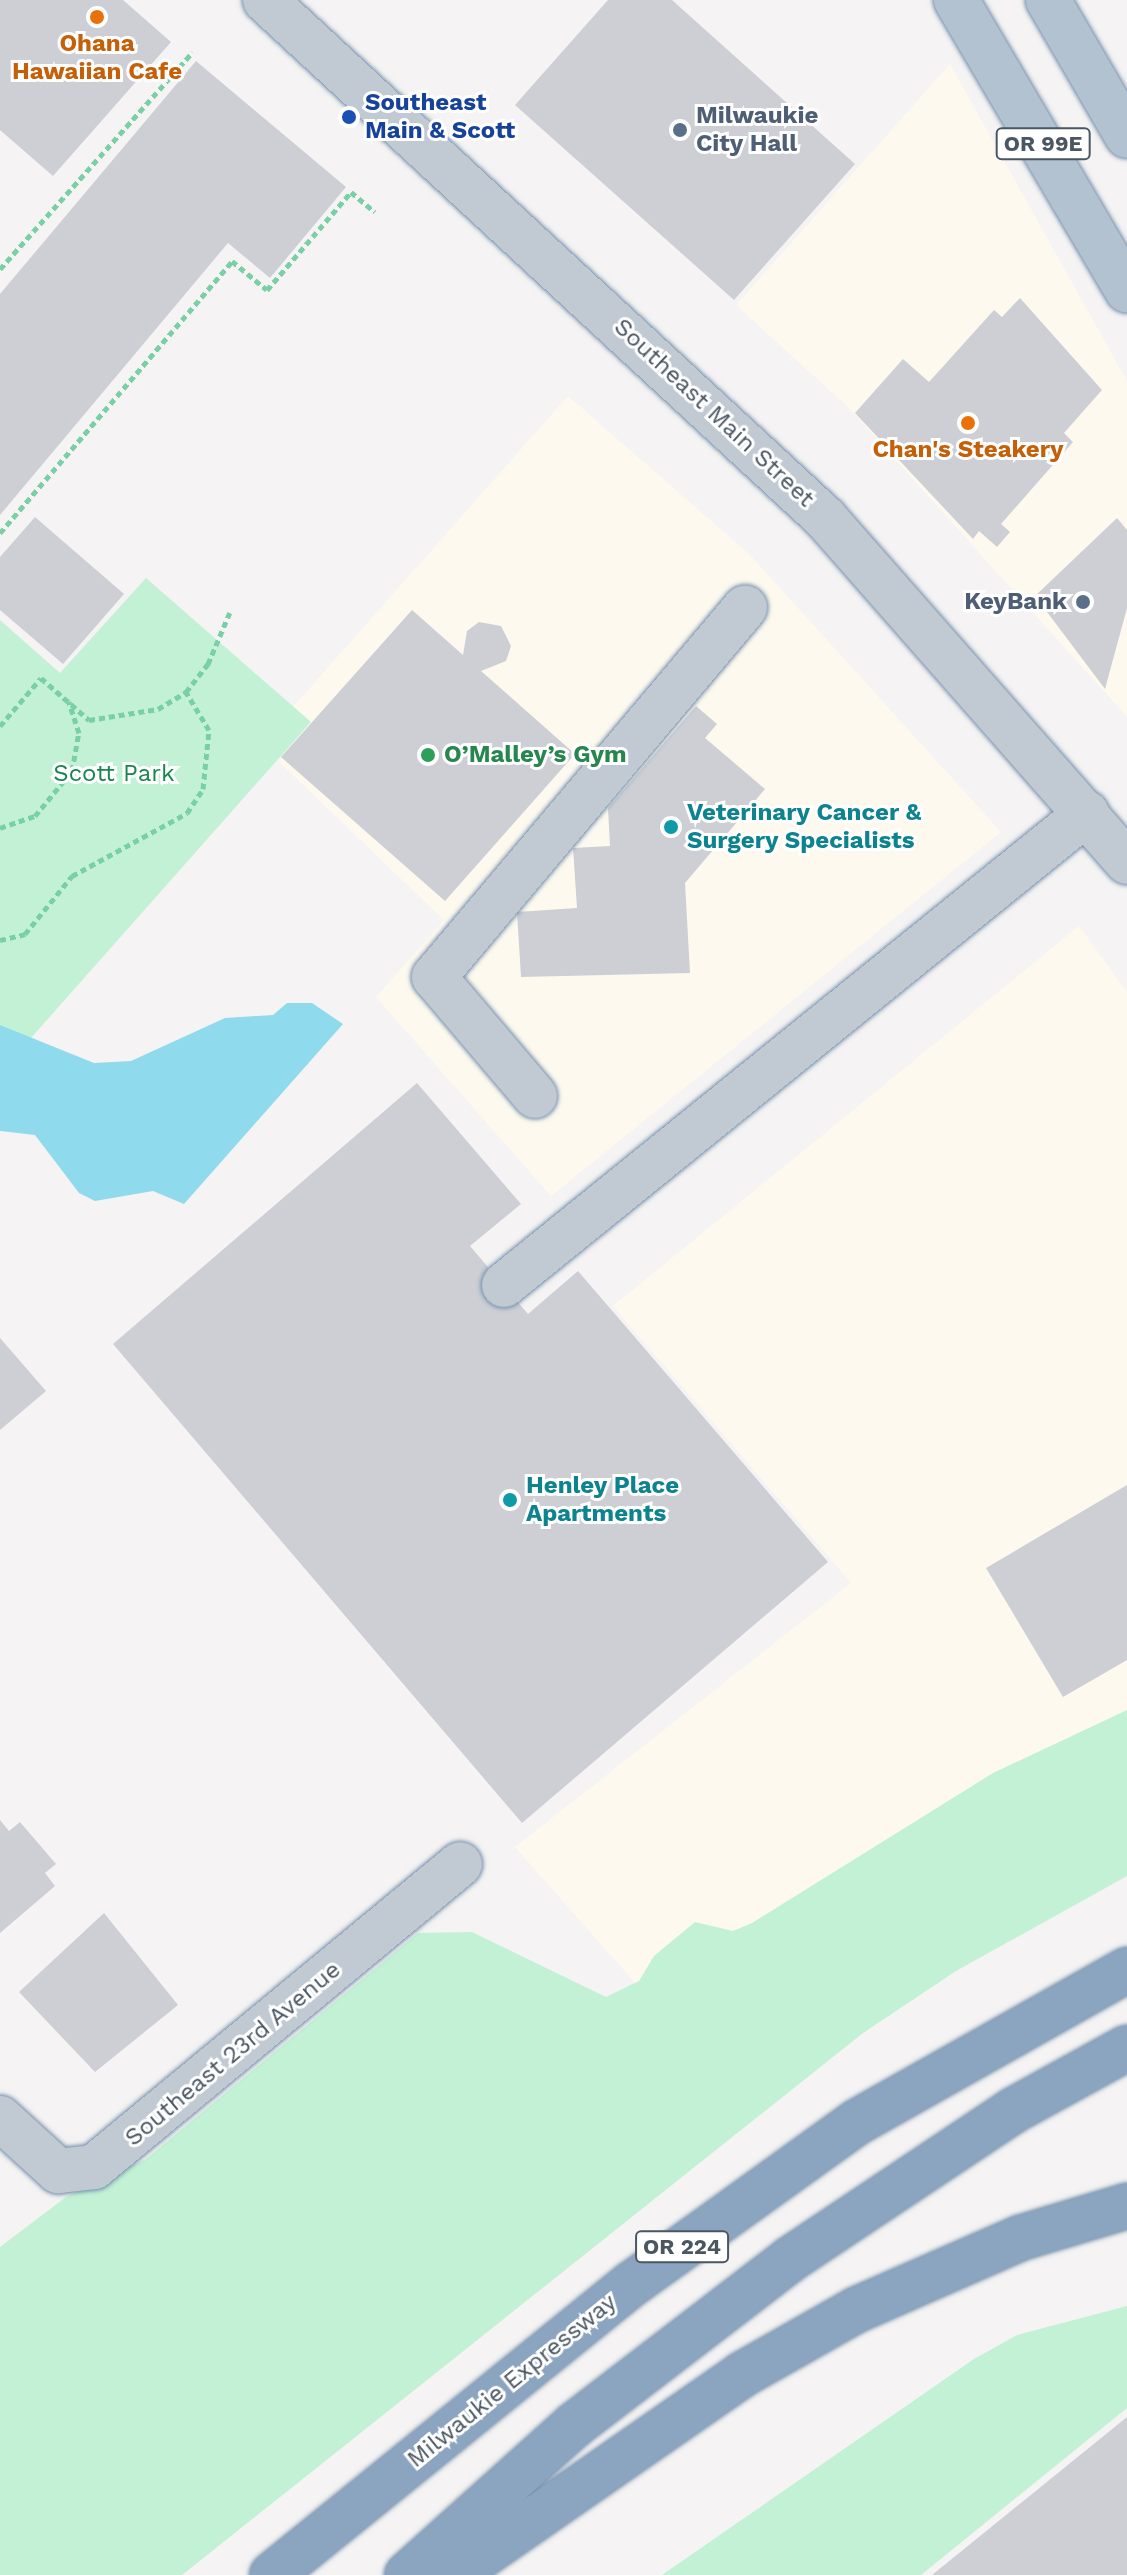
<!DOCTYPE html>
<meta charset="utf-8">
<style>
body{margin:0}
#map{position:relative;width:1127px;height:2575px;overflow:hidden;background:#f5f3f3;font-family:"Work Sans",sans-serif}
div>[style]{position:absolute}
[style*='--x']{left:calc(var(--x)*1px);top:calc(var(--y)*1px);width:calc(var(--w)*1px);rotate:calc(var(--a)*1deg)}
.commercial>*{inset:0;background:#fdf9ef}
.green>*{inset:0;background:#c3f1d5}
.water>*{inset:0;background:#90daee}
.building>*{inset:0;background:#cdcfd5}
.path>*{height:5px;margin-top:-2.5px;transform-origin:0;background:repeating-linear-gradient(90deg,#7ad0a6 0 6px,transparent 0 10px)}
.roads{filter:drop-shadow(0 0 2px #7690ad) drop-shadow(0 0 2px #7690ad)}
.minor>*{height:44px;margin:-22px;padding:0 22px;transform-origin:22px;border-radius:22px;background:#c1cad2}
.major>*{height:44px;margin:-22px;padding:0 22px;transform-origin:22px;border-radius:22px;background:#b3c2d1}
.highway>*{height:44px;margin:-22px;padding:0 22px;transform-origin:22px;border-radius:22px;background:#8ba5c1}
.dots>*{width:22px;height:22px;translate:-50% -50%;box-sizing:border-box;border:4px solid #fff;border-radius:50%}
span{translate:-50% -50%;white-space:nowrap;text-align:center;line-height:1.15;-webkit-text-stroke:6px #fff;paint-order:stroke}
.shield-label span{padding:2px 6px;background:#fff;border:2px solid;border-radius:6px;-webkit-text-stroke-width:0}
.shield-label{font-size:22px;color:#4a5661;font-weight:700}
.food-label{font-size:24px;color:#c56008;font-weight:700}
.transit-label{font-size:24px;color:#164399;font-weight:700}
.left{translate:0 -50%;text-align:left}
.service-label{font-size:24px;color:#4e5e75;font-weight:700}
.right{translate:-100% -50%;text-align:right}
.street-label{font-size:24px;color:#4a5661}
.leisure-label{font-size:24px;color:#27864d;font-weight:700}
.park-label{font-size:24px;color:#17864f}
.culture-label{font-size:24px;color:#0d838f;font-weight:700}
</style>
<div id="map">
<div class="commercial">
<div style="clip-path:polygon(950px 64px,1127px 381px,1127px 717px,848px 407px,736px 305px)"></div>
<div style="clip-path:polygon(568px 396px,749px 554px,1001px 832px,551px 1196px,376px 997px,444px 920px,278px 761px,310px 722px,293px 707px)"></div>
<div style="clip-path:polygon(1079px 926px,1127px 992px,1127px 1715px,644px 1993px,515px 1847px,851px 1583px,613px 1306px)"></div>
</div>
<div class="green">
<div style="clip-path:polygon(146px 578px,311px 722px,0 1073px,0 620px,60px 673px)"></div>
<div style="clip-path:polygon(1127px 1710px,1127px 1876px,956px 1971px,863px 2033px,182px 2575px,0 2575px,0 2247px,66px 2197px,146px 2159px,418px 1933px,472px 1932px,606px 1997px,639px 1981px,654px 1956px,695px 1922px,733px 1931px,752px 1923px,993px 1773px)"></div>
<div style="clip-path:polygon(1127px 2306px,1127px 2408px,921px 2575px,662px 2575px,974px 2359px,1017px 2335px)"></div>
</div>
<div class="water">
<div style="clip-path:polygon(287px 1003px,312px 1003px,343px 1024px,184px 1204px,153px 1191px,95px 1201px,79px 1193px,35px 1135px,0 1131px,0 1025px,94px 1063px,131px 1061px,225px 1018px,273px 1015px)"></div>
</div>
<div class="building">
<div style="clip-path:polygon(0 0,123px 0,171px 42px,53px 176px,0 130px)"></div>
<div style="clip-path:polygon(608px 0,672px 0,855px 164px,734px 300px,515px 105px)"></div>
<div style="clip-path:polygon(196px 61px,346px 187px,270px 278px,228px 243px,0 515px,0 294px)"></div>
<div style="clip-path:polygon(1020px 298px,1102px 390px,1064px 433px,1073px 442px,1001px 524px,1010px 532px,997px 547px,979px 531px,973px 539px,855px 413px,903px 359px,929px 382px,994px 310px,1002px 317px)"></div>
<div style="clip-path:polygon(35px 517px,124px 594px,63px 664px,0 610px,0 557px)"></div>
<div style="clip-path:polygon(1117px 518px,1127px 530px,1127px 608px,1105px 689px,1035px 596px)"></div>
<div style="clip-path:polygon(412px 610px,463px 655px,467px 631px,479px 622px,501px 626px,511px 646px,506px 661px,481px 671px,575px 754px,445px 901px,281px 757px)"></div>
<div style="clip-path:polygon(696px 706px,717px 724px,705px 738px,765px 789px,685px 883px,690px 973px,521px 977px,517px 912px,577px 908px,573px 848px,610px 846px,608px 808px)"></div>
<div style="clip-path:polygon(417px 1083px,521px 1204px,470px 1246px,528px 1314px,578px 1271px,828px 1562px,522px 1823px,113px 1344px)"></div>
<div style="clip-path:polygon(0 1338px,46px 1391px,0 1430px)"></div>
<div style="clip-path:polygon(1127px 1485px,1127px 1660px,1063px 1697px,986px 1568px)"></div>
<div style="clip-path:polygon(0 1820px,9px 1831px,20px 1822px,56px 1864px,45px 1873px,55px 1886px,0 1933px)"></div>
<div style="clip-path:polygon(104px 1913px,178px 2005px,95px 2072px,19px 1992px)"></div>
<div style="clip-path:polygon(1127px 2417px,1127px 2575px,932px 2575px)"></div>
</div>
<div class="path">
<div style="--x:0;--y:269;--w:290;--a:-48.4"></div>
<div style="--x:0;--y:533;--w:358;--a:-49.5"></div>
<div style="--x:232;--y:261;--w:45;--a:39.6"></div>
<div style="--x:267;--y:290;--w:129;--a:-49.4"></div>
<div style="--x:351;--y:192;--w:31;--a:40"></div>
<div style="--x:0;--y:726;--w:63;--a:-49.5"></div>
<div style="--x:41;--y:678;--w:64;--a:41.2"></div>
<div style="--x:89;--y:720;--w:70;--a:-9.1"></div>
<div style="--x:158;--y:709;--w:33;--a:-31"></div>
<div style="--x:186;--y:692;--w:36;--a:-52"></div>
<div style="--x:208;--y:664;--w:56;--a:-67.1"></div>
<div style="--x:0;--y:828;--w:37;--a:-19"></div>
<div style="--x:35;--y:816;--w:58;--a:-50.6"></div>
<div style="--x:72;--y:771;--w:39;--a:-80"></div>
<div style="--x:79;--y:733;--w:33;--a:-108"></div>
<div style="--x:0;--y:940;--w:26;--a:-13"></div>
<div style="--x:25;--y:934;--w:75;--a:-51"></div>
<div style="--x:72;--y:876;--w:131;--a:-28.7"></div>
<div style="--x:187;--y:813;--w:29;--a:-56"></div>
<div style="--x:203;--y:789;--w:59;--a:-84.2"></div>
<div style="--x:209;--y:730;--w:44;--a:-121.2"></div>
</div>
<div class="roads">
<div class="minor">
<div style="--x:265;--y:0;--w:763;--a:42.77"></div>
<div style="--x:825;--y:518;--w:458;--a:48.7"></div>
<div style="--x:535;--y:1096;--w:156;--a:-130.3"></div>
<div style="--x:434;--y:977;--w:483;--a:-49.9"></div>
<div style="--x:504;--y:1285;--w:750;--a:-38.99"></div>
<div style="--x:0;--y:2118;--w:79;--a:42.4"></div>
<div style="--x:58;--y:2171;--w:36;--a:-6"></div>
<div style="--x:94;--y:2167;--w:475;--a:-39.6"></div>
</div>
<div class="major">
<div style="--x:956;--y:0;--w:337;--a:59.5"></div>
<div style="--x:1048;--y:0;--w:157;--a:59.8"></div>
</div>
<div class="highway">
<div style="--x:272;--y:2575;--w:464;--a:-39"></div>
<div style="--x:633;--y:2283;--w:276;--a:-35.7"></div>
<div style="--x:857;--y:2122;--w:310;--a:-29.4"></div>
<div style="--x:407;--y:2575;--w:223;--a:-41.9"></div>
<div style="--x:573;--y:2426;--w:272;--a:-37.5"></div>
<div style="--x:789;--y:2260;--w:270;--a:-33.7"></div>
<div style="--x:1014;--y:2110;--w:129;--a:-28.8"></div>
<div style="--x:454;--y:2575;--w:352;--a:-34.8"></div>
<div style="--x:743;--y:2374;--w:130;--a:-29.5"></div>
<div style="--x:856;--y:2310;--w:179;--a:-23.7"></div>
<div style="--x:1020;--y:2238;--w:112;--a:-16.7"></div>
</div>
</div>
<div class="dots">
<div style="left:97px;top:17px;background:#e8710a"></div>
<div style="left:349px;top:117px;background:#1a4fb4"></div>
<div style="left:680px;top:130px;background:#5c6f8a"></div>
<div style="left:968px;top:423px;background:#e8710a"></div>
<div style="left:1083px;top:602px;background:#5c6f8a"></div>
<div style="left:428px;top:755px;background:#2e9e5b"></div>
<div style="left:671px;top:827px;background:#0f9aa8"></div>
<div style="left:510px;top:1500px;background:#0f9aa8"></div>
</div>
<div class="shield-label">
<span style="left:1043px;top:144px">OR 99E</span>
<span style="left:682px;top:2247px">OR 224</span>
</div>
<div class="food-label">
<span style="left:97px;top:58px">Ohana<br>Hawaiian Cafe</span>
<span style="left:968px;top:450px">Chan's Steakery</span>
</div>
<div class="transit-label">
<span class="left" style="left:365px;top:117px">Southeast<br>Main &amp; Scott</span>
</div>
<div class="service-label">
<span class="left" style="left:696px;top:130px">Milwaukie<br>City Hall</span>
<span class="right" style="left:1067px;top:602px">KeyBank</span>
</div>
<div class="street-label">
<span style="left:714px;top:413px;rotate:43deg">Southeast Main Street</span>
<span style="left:233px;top:2054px;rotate:-40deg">Southeast 23rd Avenue</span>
<span style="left:512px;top:2381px;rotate:-39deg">Milwaukie Expressway</span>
</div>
<div class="leisure-label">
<span class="left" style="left:444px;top:755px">O’Malley’s Gym</span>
</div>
<div class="park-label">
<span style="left:114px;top:774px">Scott Park</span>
</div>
<div class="culture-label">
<span class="left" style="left:687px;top:827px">Veterinary Cancer &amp;<br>Surgery Specialists</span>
<span class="left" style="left:526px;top:1500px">Henley Place<br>Apartments</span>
</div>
</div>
